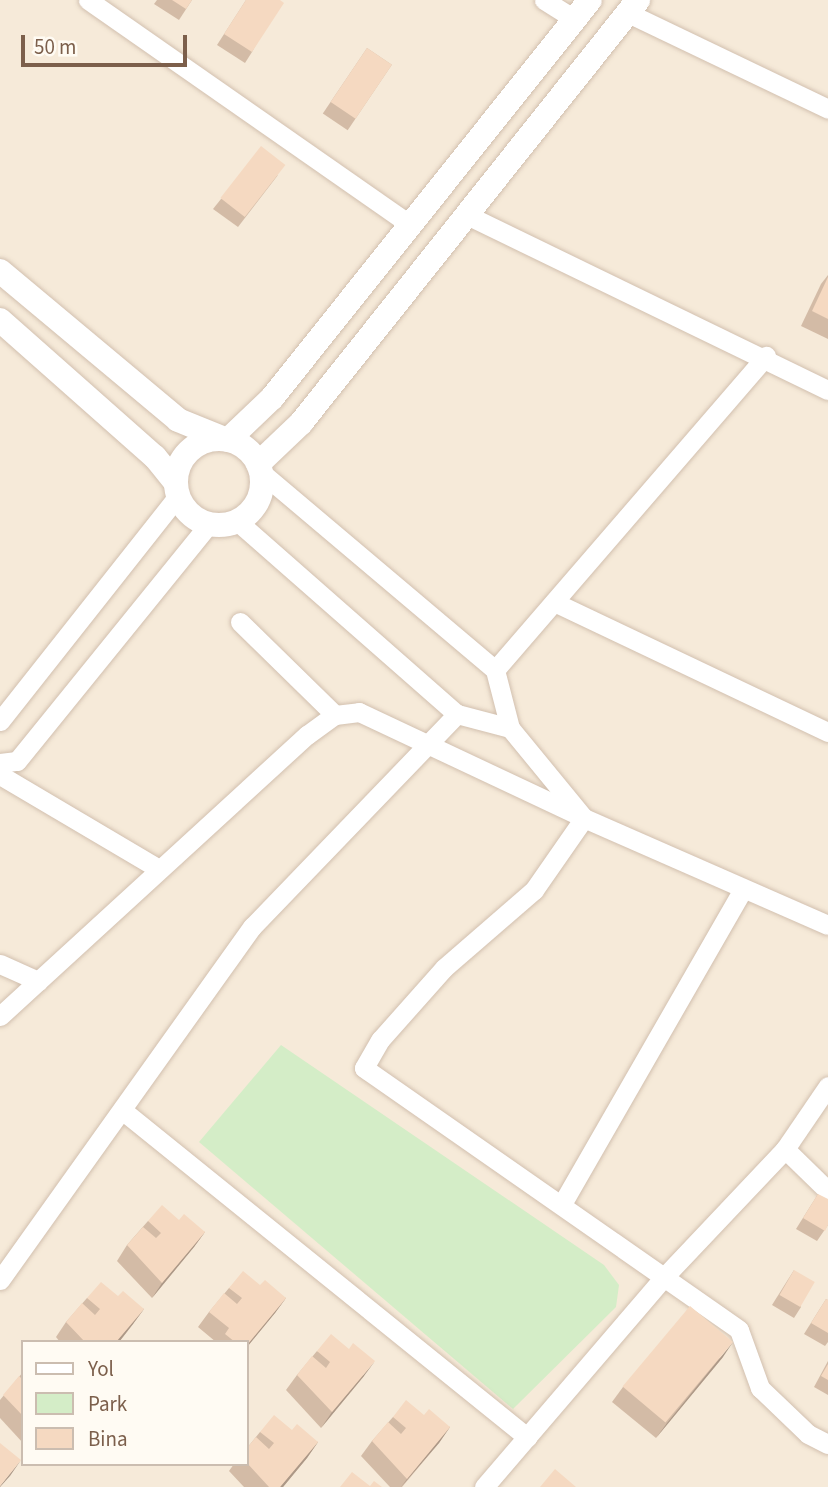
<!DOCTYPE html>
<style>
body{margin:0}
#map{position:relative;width:828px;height:1487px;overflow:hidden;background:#fef8eb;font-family:"Source Sans 3",sans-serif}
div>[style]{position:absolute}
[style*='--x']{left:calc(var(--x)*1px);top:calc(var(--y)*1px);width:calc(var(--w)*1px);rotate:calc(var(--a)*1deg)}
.residential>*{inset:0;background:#f6ead9}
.green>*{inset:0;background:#d4edc7}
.roads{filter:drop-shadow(0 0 2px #d2c0af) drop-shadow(0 0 2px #d2c0af)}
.minor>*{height:19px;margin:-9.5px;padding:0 9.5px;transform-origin:9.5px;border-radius:9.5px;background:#fff}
.tertiary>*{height:24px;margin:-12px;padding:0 12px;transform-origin:12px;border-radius:12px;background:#fff}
.tertiary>.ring{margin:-12px;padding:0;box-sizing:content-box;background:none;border:24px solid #fff;border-radius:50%}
.wall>*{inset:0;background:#d3bba6;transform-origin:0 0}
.shaded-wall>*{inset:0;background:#ac9887}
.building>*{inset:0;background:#f5d9c1;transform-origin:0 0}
span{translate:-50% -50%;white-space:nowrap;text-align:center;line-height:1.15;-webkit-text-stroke:7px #fffbf3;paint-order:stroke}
.legend{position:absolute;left:21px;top:1340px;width:228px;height:126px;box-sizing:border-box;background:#fffbf3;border:2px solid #cbbdb0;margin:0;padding:9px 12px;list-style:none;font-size:21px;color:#7c5f4b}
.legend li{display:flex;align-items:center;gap:14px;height:35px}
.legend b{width:35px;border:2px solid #cbbdb0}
.scale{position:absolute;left:21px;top:35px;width:166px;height:32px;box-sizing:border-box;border:4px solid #7c5f4b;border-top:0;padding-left:9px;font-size:21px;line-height:24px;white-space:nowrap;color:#7c5f4b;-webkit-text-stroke:5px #fffbf3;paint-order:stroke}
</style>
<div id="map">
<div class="residential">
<div style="clip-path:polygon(evenodd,0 0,828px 0,828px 1487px,0 1487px,0 0,23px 1342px,247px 1342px,247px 1464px,23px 1464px,23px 1342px)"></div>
</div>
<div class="green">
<div style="clip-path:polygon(281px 1045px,604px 1265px,619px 1285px,616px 1307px,513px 1409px,199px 1142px)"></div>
</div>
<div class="roads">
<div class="minor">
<div style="--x:88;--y:0;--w:393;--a:34.9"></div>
<div style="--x:544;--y:0;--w:36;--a:32"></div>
<div style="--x:628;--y:13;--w:222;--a:25.6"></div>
<div style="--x:467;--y:215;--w:401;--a:25.9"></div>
<div style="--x:262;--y:473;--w:305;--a:40.2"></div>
<div style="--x:495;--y:670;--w:60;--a:75.5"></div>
<div style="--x:510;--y:728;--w:117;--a:50.6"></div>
<div style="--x:584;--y:818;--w:88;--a:124.8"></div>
<div style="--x:534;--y:890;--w:119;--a:139.1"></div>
<div style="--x:444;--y:968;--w:96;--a:131.6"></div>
<div style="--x:380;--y:1040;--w:32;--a:120"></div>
<div style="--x:364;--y:1068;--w:457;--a:34.9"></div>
<div style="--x:739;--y:1330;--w:62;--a:70.1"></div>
<div style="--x:760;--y:1388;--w:66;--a:43.8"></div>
<div style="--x:808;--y:1434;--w:22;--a:27"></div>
<div style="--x:237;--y:521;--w:293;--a:41.3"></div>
<div style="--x:457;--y:714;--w:55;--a:14.8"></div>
<div style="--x:554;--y:602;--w:303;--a:25.4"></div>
<div style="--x:240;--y:622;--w:133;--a:44.4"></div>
<div style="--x:495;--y:670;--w:415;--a:-49.2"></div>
<div style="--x:0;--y:721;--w:287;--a:-51.7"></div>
<div style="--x:0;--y:763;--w:17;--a:-7"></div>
<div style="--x:17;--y:761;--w:305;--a:-51"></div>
<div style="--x:0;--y:775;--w:185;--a:30.6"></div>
<div style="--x:0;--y:964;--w:42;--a:24.1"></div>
<div style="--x:0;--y:1016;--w:416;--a:-42.5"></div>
<div style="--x:307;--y:735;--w:34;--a:-36"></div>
<div style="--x:335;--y:715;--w:24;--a:-7"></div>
<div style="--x:359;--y:712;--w:249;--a:25.2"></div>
<div style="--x:584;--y:818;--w:266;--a:23.7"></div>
<div style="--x:122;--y:1110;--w:521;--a:38.92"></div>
<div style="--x:785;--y:1149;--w:60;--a:44.3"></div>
<div style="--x:562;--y:1204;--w:363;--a:-60.1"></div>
<div style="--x:0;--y:1280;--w:434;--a:-54.5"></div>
<div style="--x:252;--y:927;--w:296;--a:-46.1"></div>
<div style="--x:484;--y:1487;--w:278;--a:-49.4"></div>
<div style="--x:665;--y:1276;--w:175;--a:-46.6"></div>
<div style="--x:785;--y:1149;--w:76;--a:-55.7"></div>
</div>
<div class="tertiary">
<div style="--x:0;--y:271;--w:232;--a:39.9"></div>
<div style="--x:178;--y:420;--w:48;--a:22.2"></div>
<div style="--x:0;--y:320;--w:207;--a:41.5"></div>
<div style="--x:155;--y:457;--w:32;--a:51"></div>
<div class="ring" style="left:176px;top:439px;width:62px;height:62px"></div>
<div style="--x:228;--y:440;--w:61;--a:-43.7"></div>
<div style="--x:272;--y:398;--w:509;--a:-51.38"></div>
<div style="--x:258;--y:464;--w:59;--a:-43.6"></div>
<div style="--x:301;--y:423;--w:541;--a:-51.46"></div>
</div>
</div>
<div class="wall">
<div style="clip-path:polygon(157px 0,192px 0,179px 20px,154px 4px)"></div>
<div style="clip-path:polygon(246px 0,280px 0,252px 52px,245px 63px,217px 45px)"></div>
<div style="left:367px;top:48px;width:30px;height:79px;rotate:34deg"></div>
<div style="clip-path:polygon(278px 175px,238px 227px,213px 209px,221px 199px)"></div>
<div style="clip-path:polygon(828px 275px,828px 339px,801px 326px,821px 284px)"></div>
<div style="clip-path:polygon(818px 1194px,828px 1225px,817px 1241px,796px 1229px)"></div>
<div style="clip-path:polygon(179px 1220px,205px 1232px,194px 1247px,152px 1298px,117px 1261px,127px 1245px,148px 1221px)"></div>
<div style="clip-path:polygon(794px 1270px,801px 1307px,794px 1318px,772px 1305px)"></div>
<div style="clip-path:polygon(260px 1285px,286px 1298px,275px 1313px,247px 1347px,247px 1342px,216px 1342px,198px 1327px,209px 1312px,229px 1288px)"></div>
<div style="clip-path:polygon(118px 1296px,144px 1309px,133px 1324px,119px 1342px,60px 1342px,56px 1337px,66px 1322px,87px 1298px)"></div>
<div style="clip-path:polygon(826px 1299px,828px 1300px,828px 1342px,825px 1346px,804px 1334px)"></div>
<div style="clip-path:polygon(317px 1351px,364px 1376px,321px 1428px,286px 1390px,297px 1375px)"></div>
<div style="clip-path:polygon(723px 1357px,656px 1438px,612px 1402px,623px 1387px)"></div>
<div style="clip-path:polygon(828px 1361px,828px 1395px,814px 1387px)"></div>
<div style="clip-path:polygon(23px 1372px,23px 1443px,0 1418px,0 1400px)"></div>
<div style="clip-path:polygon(424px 1415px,450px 1427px,439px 1443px,402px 1487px,390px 1487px,361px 1456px,372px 1441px,393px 1417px)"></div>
<div style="clip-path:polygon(292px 1430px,318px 1442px,307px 1458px,283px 1487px,244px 1487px,229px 1471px,234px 1464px,247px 1464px,247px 1448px,260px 1432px)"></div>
</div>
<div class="shaded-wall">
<div style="clip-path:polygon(205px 1232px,194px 1247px,152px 1298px,162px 1283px)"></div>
<div style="clip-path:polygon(286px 1298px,275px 1313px,247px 1347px,247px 1345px)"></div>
<div style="clip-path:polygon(144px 1309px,133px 1324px,119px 1342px,116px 1342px)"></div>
<div style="clip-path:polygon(733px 1342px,723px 1357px,656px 1438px,667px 1423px)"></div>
<div style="clip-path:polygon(375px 1361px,364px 1376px,321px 1428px,332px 1412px)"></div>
<div style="clip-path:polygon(450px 1427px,439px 1443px,401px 1487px,407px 1479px)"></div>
<div style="clip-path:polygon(318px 1442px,307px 1458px,283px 1487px,280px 1487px)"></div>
<div style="clip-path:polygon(21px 1460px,10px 1476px,0 1487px,0 1486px)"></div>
</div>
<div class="building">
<div style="clip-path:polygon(172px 0,192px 0,186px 9px)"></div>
<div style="clip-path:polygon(246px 0,280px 0,284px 3px,252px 52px,224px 34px)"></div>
<div style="left:367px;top:48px;width:30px;height:65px;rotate:34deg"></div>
<div style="left:261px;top:146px;width:31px;height:66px;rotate:38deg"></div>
<div style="clip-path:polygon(828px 277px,828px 319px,812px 311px)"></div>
<div style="clip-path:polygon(818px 1194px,828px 1199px,828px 1225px,825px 1231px,803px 1218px)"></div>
<div style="clip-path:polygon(162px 1205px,179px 1220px,184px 1214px,205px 1232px,162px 1283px,127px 1245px,143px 1227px,156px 1238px,161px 1233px,148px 1221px)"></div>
<div style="left:794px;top:1270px;width:24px;height:29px;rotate:30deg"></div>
<div style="clip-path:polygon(243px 1271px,260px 1285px,265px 1280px,286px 1298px,247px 1345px,247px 1342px,235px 1342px,225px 1334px,229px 1328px,209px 1312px,224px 1293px,237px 1304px,242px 1298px,229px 1288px)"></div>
<div style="clip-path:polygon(101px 1282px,118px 1296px,123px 1291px,144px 1309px,116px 1342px,85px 1342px,66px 1322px,82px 1303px,95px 1315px,100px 1309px,87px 1298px)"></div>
<div style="clip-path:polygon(826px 1299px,828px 1300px,828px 1333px,811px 1323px)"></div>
<div style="left:690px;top:1306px;width:56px;height:105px;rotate:40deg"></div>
<div style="clip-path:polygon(331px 1334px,349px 1349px,353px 1343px,375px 1361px,332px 1412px,297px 1375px,312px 1356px,326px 1368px,330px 1362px,317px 1351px)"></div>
<div style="clip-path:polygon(828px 1364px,828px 1380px,821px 1376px)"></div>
<div style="clip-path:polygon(19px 1376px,23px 1380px,23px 1416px,3px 1395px)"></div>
<div style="clip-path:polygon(406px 1400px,424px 1415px,429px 1409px,450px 1427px,407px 1479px,372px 1441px,388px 1422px,401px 1434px,406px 1428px,393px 1417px)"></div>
<div style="clip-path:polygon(274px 1415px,292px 1430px,297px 1424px,318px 1442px,280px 1487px,269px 1487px,247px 1463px,247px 1448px,256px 1437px,269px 1449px,274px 1443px,260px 1432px)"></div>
<div style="clip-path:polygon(0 1443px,21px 1460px,0 1486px)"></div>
<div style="clip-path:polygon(555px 1469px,576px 1487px,540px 1487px)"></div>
<div style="clip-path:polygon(352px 1472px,370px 1486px,374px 1481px,382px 1487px,340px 1487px)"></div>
</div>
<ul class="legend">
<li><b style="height:9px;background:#fff"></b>Yol</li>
<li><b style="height:19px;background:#d4edc7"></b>Park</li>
<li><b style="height:19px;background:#f5d9c1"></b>Bina</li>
</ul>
<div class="scale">50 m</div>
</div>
